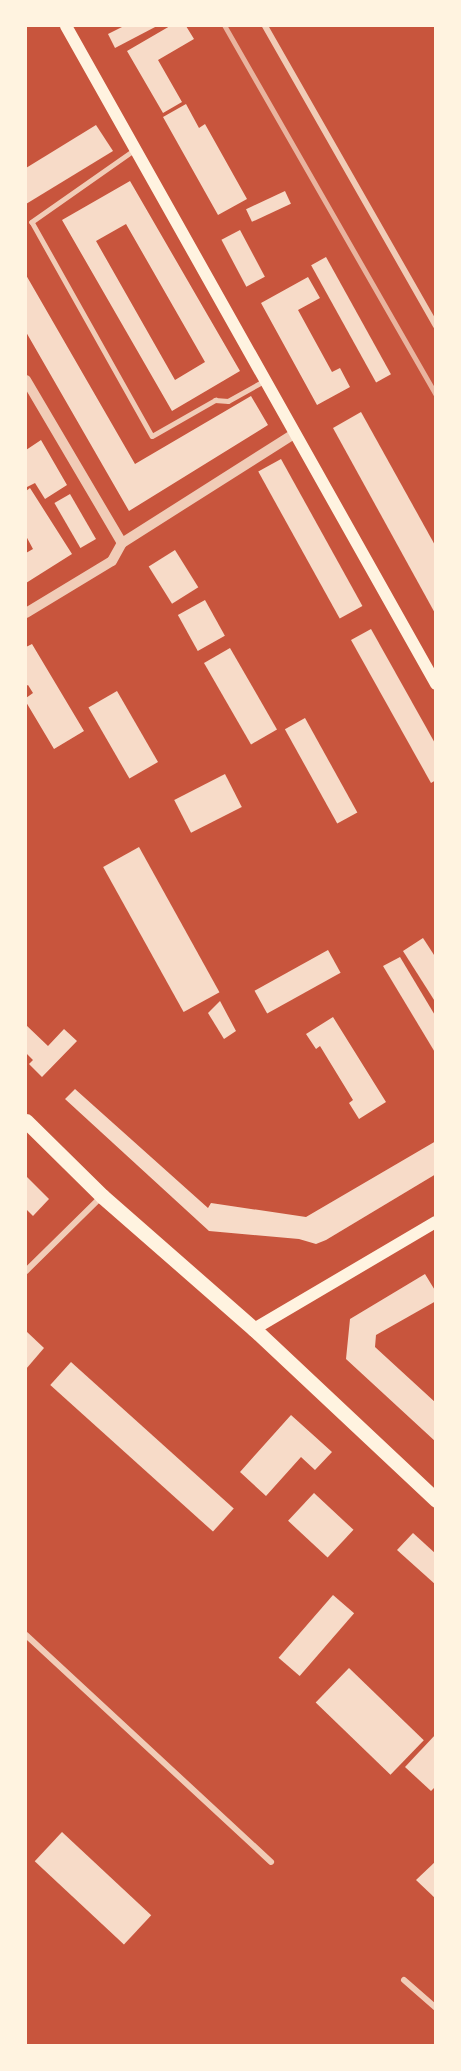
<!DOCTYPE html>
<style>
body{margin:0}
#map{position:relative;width:461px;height:2071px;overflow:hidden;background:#c8553d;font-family:"Open Sans",sans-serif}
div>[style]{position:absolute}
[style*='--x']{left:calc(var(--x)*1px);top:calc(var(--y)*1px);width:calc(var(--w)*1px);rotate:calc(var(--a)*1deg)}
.building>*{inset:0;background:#f7dbc8;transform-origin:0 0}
.service>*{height:4.5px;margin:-2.25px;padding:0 2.25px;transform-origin:2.25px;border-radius:2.25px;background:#f1ccb7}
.minor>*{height:6px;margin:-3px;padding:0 3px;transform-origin:3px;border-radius:3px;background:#f1ccb7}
.tertiary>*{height:10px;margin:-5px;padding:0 5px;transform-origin:5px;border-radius:5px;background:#f1ccb7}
.secondary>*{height:12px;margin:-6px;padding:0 6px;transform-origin:6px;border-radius:6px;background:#fff3e0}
.primary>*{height:15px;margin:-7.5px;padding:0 7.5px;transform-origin:7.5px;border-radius:7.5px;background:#fff3e0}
.rail>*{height:4.5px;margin:-2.25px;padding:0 2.25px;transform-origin:2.25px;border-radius:2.25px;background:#e9b49f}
span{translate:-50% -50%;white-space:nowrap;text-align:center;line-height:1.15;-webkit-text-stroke:4.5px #fff3e0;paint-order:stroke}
.frame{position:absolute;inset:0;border:27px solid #fff3e0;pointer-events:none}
</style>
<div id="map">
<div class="building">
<div style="clip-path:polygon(124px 26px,157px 26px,115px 48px,108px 34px)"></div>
<div style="clip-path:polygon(170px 26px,186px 26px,194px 39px,158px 60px,182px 102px,163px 113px,127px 51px)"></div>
<div style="clip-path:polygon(186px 104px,199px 128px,205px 124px,247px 199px,218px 215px,163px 117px)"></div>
<div style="clip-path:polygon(96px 125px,113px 151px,26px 204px,26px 168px)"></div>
<div style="clip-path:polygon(evenodd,130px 181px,240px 371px,172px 411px,62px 220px,130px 181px,126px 224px,205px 362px,175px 380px,96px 241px,126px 224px)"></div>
<div style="left:285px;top:191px;width:14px;height:43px;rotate:65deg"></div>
<div style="left:240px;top:230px;width:53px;height:21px;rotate:62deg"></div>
<div style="left:326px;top:257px;width:134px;height:17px;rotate:61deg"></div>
<div style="clip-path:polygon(26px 275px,135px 464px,251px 396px,268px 425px,129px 511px,26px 332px)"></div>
<div style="clip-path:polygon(308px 277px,320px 298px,298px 310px,332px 372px,340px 368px,350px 387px,317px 405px,261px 303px)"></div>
<div style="clip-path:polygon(361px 412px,436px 547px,436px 615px,333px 428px)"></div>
<div style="clip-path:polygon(41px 440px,67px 485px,45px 499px,35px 483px,27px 487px,26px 484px,26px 450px)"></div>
<div style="left:281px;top:459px;width:168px;height:26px;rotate:61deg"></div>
<div style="clip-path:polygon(30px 488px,72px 554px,26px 583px,26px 553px,33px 549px,26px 536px,26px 491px)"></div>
<div style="left:70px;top:494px;width:52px;height:18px;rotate:60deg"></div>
<div style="left:175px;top:550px;width:44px;height:31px;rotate:58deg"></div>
<div style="left:205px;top:600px;width:41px;height:31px;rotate:61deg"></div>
<div style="clip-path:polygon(371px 629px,436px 745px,436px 780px,431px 783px,351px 640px)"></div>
<div style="clip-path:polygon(32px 644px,84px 731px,54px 749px,26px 702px,26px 698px,33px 693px,28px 685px,26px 686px,26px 647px)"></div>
<div style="left:230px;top:648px;width:94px;height:30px;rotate:60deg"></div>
<div style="left:117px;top:691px;width:82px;height:33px;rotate:60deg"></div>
<div style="left:305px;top:718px;width:108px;height:23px;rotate:61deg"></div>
<div style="left:225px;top:774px;width:37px;height:57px;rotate:63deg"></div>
<div style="left:139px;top:847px;width:166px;height:41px;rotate:61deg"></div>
<div style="clip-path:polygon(423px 938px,436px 958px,436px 1003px,403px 951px)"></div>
<div style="left:328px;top:950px;width:26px;height:84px;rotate:61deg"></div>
<div style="clip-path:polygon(400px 957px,436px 1017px,436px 1054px,383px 966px)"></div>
<div style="clip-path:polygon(220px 1001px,236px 1031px,224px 1039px,208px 1013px)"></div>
<div style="clip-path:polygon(333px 1017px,386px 1102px,359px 1119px,349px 1103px,353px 1100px,320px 1046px,316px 1049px,306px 1034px)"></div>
<div style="clip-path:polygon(26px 1025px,48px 1046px,64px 1029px,77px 1041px,42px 1077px,29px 1064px,33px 1060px,26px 1053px)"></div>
<div style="clip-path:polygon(75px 1089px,208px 1208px,211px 1203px,306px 1217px,436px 1141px,436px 1174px,326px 1240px,316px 1244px,299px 1239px,209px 1231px,65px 1099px)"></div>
<div style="clip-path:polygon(26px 1176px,49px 1199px,33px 1216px,26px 1209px)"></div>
<div style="clip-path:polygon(425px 1274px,436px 1292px,436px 1301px,376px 1335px,375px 1347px,436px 1403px,436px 1442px,346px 1359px,350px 1319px)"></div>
<div style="clip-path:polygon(26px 1331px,44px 1348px,26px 1369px)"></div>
<div style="left:71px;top:1362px;width:219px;height:31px;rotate:42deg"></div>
<div style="clip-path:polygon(291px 1415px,332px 1452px,315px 1470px,301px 1457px,266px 1496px,240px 1472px)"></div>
<div style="left:314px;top:1493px;width:54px;height:38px;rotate:43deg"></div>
<div style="clip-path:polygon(413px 1533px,436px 1554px,436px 1585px,397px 1550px)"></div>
<div style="left:333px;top:1595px;width:28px;height:83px;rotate:41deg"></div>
<div style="left:349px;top:1668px;width:104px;height:48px;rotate:44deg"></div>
<div style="clip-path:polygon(436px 1734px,436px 1786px,431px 1791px,405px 1767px)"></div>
<div style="left:62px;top:1832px;width:122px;height:40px;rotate:43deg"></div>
<div style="clip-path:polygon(436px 1861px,436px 1899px,416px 1880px)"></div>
</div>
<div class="service">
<div style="--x:135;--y:150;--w:126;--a:145"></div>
<div style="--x:32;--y:222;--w:245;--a:60.7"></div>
<div style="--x:152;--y:436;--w:73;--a:-29.7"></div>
<div style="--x:215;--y:400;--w:13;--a:4"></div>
<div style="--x:228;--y:401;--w:41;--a:-29.1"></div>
</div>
<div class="minor">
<div style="--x:265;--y:26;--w:345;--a:60.3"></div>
<div style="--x:26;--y:1271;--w:107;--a:-44.6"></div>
<div style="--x:26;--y:1635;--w:334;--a:42.8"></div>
<div style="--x:404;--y:1980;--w:43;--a:41.2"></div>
</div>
<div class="tertiary">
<div style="--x:26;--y:380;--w:189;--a:59.5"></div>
<div style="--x:26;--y:613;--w:100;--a:-31.2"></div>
<div style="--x:112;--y:561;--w:21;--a:-61"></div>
<div style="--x:122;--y:543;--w:204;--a:-32.4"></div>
</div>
<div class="secondary">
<div style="--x:66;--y:26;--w:755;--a:60.65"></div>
<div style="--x:254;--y:1329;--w:211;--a:-30.5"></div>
</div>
<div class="primary">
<div style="--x:26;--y:1121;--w:107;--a:44.6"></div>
<div style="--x:102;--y:1196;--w:202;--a:41.2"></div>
<div style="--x:254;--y:1329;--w:250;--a:43.2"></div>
</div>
<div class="rail">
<div style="--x:225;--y:26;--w:425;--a:60.2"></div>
</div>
<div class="frame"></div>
</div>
